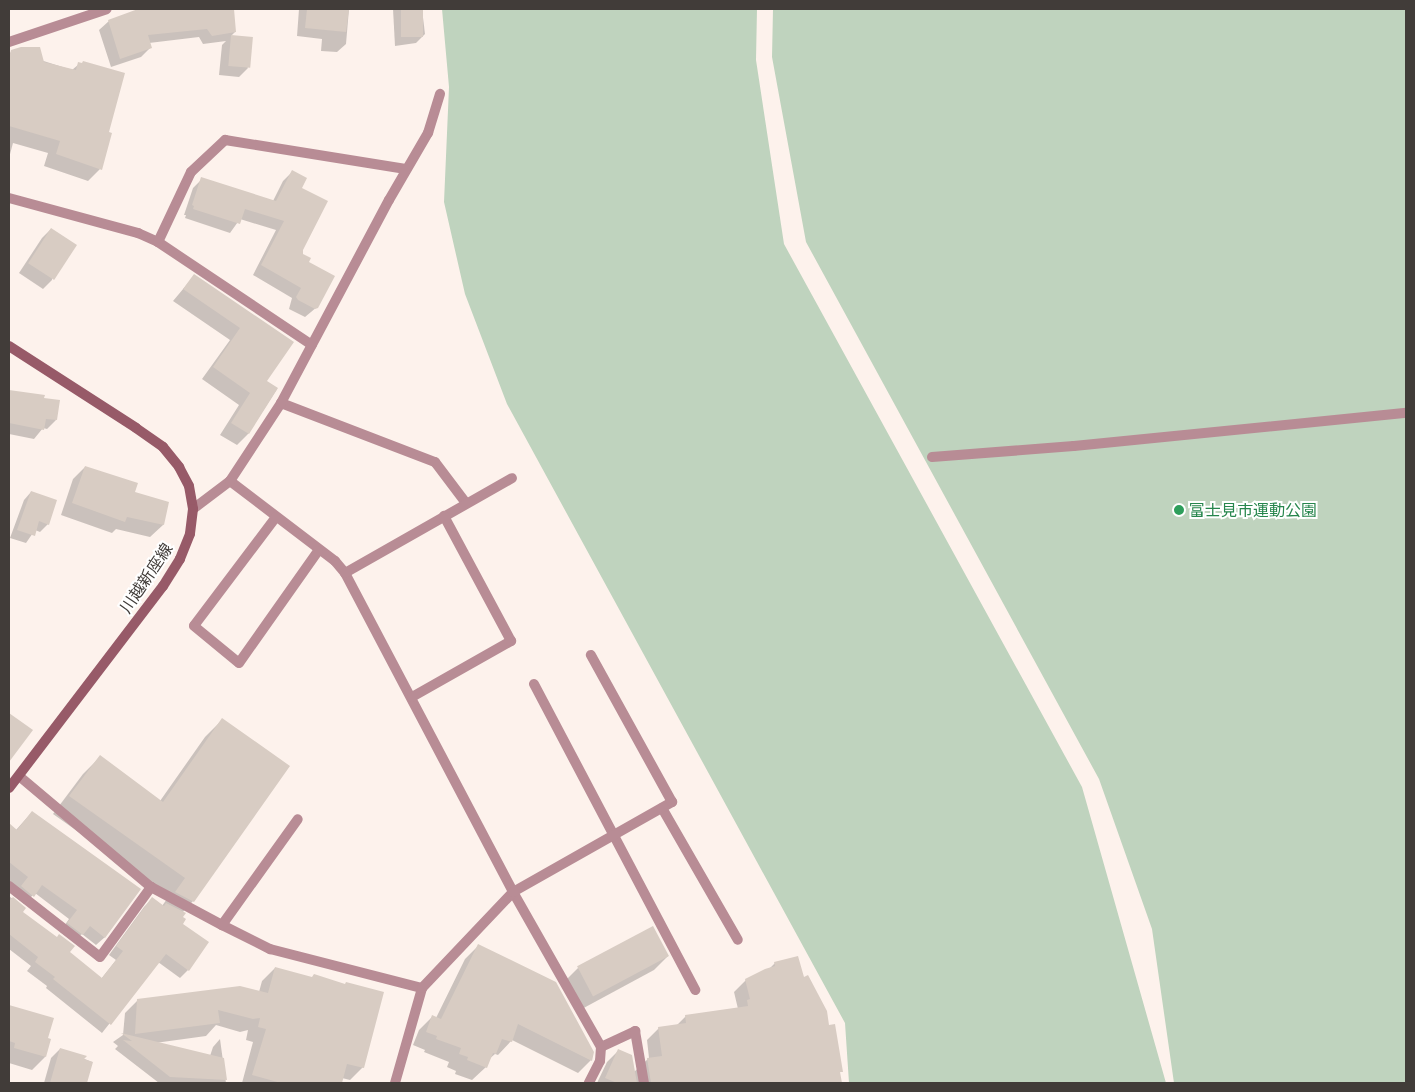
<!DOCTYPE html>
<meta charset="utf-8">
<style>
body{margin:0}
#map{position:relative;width:1415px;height:1092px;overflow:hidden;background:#fdf2ec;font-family:Lato,"Noto Sans JP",sans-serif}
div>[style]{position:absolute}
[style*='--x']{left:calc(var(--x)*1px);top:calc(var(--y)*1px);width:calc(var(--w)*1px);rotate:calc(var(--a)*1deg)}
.green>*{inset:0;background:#bfd3be}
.shadow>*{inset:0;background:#0003}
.building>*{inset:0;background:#d8ccc3;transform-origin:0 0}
.street>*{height:10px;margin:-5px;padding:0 5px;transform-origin:5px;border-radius:5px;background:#b88c95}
.secondary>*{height:10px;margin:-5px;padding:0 5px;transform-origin:5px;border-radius:5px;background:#975a68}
.dots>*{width:14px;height:14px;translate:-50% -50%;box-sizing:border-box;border:2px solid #fff;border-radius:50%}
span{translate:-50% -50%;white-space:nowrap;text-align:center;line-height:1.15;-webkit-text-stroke:4px #fff;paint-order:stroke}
.leisure-label{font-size:16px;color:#27864d}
.left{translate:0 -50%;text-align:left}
.street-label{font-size:16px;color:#413c39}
.frame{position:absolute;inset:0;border:10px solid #413c39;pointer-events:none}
</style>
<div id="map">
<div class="green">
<div style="clip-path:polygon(442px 9px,757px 9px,756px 60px,784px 244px,1082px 787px,1166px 1083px,849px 1083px,845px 1023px,507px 404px,465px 294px,444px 202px,449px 87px)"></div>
<div style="clip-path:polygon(773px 9px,1406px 9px,1406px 1083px,1174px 1083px,1152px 929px,1099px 779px,806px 242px,772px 57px)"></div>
</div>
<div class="shadow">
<div style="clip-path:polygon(145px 9px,232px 9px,235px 32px,231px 36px,248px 68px,239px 77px,219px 75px,222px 45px,226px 41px,203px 44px,199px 37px,149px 43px,150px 48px,141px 57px,111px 67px,99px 30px,109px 21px)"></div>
<div style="clip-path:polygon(299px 9px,349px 9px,346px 44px,337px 52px,321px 51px,322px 39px,297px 36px)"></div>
<div style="clip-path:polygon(393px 9px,422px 9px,425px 34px,416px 43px,395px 46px)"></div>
<div style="clip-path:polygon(12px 51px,72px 70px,79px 64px,107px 133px,100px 169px,88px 181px,44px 166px,48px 153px,13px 143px,9px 158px,9px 54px)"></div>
<div style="clip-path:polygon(292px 172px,301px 189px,302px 255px,307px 263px,317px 307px,305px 317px,289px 309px,292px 298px,253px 275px,276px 230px,240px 219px,230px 233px,185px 218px,186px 215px,184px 215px,193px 188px,202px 179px,273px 201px,283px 181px)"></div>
<div style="clip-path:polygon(51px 229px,52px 280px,43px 289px,19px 273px,42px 238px)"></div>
<div style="clip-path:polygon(194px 276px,292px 342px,265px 381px,277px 389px,248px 434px,237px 445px,220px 435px,239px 405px,202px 379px,230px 340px,173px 301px)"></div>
<div style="clip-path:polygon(9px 391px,43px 396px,43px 399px,56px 420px,47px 429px,43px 428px,34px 439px,9px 434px)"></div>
<div style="clip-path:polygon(85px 467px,134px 493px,168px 503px,163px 525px,150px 537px,116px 529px,112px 533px,61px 515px,73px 479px)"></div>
<div style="clip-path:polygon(31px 492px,48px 524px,40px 532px,35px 530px,26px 543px,10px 538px,24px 500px)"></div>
<div style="clip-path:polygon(222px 720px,193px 901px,182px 913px,181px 924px,188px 970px,180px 978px,158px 962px,102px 1033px,46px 988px,47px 986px,27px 971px,31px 966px,9px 949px,9px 896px,24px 908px,21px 912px,101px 979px,116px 960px,109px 955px,144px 907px,152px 899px,162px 906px,169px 896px,53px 814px,83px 774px,100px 757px,160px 801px,205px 737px)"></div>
<div style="clip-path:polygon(32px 812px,105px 937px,96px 945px,82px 934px,74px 942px,60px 932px,69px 919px,35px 893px,24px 904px,9px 892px,9px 835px,14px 829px,16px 830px)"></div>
<div style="clip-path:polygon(478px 946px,591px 1060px,578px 1073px,512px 1040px,498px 1055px,495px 1054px,488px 1060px,486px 1067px,472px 1080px,455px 1074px,456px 1071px,447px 1067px,449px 1062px,424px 1052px,425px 1050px,413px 1045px,419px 1030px,432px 1017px,436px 1018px,465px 959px)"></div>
<div style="clip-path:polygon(668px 956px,654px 970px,580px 1010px,564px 982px,578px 968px)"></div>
<div style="clip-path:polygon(775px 963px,803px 979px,828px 1027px,841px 1071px,839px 1074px,840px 1083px,597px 1083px,607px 1062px,619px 1050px,634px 1072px,649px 1058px,647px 1040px,659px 1028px,677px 1025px,686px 1016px,738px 1009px,734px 992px,746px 980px,769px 969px)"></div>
<div style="clip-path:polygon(275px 968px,363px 1067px,350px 1080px,342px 1078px,341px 1083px,242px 1083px,253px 1042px,246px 1040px,248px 1030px,240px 1032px,216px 1025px,206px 1036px,155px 1043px,210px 1056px,213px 1047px,220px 1039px,226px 1083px,159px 1083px,115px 1049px,118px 1046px,113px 1042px,123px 1035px,125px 1013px,138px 1000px,259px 992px,262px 981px)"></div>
<div style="clip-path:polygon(9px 1007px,52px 1019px,46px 1038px,45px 1057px,32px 1070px,9px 1063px)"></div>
<div style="clip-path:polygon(60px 1049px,92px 1062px,86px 1083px,44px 1083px,51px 1058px)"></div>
</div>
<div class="building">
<div style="clip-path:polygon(138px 9px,234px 9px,236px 32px,212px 36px,207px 29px,148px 35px,152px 48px,120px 59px,108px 20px)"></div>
<div style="clip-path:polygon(307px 9px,349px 9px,346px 32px,305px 28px)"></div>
<div style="left:401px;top:9px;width:22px;height:28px"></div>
<div style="left:231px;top:35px;width:22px;height:31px;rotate:5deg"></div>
<div style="clip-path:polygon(21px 47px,40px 47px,44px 62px,76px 70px,78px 62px,82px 63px,83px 61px,125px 73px,109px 132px,112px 133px,102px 170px,56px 154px,60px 141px,9px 126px,9px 58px,11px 50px)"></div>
<div style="clip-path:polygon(292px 170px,307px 178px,302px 188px,328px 201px,303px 250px,303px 254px,311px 258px,309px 262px,335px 276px,318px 308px,315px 309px,298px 300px,296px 297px,301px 288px,261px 265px,284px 221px,245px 209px,240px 224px,193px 209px,194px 206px,192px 205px,201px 177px,276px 201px)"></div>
<div style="left:51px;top:228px;width:31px;height:42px;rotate:33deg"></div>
<div style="clip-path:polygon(194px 274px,294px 342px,267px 381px,278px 388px,249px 434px,231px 423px,250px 393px,213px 367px,240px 328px,183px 289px)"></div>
<div style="clip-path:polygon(9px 390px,45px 395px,44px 398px,60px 400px,57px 420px,46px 419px,44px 430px,9px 423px)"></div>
<div style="clip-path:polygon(85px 466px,138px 483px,135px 492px,169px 502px,164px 525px,127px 517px,125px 522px,72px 503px)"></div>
<div style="clip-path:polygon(31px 491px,57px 500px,49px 525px,39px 521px,35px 536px,17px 530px)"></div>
<div style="clip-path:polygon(9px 713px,33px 730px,9px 762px)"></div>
<div style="clip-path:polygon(222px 718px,290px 766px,194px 902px,175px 892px,185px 878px,69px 796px,100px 755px,163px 802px)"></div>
<div style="clip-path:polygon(32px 811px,141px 889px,105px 938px,90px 926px,83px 935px,67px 923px,77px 910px,42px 885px,34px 897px,21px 886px,28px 877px,9px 862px,9px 823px,17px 830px)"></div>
<div style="clip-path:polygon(13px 897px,26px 908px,23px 912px,57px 937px,59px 934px,75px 946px,70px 952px,102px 978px,123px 951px,116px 946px,152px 897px,164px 906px,166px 903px,186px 913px,183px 917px,186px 919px,183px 924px,209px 942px,189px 971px,166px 954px,111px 1025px,53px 979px,55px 977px,35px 962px,38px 957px,9px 934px,9px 901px)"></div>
<div style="left:653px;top:926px;width:34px;height:86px;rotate:62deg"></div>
<div style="clip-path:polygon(478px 944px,556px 982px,594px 1052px,592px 1061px,518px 1024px,512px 1042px,502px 1039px,496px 1054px,493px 1053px,487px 1068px,467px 1060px,468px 1057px,459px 1054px,461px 1048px,436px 1039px,437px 1036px,426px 1032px,432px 1015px,441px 1019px)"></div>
<div style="clip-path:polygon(798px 956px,804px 977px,808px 975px,827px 1011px,829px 1025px,835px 1024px,843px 1072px,840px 1072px,842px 1083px,651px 1083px,647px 1058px,662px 1056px,658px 1027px,686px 1023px,685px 1015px,748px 1006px,747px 1000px,750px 999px,745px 979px,765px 969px,775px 966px,774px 962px)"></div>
<div style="clip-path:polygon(275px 967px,312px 977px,314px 974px,345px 984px,346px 982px,384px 992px,364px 1068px,347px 1064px,342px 1083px,281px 1083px,252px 1075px,266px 1029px,258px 1027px,260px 1018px,253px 1019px,218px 1010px,220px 1023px,135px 1034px,137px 999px,240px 986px,268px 993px)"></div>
<div style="clip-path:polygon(9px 1005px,54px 1018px,48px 1038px,51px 1039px,46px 1057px,14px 1048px,15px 1043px,9px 1041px)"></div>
<div style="clip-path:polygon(121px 1033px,224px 1058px,227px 1080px,170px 1077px,123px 1040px,132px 1041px)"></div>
<div style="clip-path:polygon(60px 1048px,87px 1056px,84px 1059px,93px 1062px,87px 1083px,50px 1083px)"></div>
<div style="clip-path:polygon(618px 1049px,632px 1055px,637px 1083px,617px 1083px,605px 1078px)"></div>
</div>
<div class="street">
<div style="--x:9;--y:42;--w:103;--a:-18.6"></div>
<div style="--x:9;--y:198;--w:134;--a:15.2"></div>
<div style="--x:138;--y:233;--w:22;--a:24"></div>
<div style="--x:158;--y:242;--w:185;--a:33.8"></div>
<div style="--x:158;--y:242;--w:77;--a:-64.8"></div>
<div style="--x:191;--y:172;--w:47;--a:-43.3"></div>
<div style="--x:225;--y:140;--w:183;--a:9.1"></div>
<div style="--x:281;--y:403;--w:165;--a:21"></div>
<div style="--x:435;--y:462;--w:51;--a:52.9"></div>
<div style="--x:932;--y:457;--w:142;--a:-4.4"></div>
<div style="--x:1074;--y:446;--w:334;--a:-5.7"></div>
<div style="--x:230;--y:481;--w:132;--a:37.3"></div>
<div style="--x:335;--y:561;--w:16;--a:50"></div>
<div style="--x:345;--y:573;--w:361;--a:62.2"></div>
<div style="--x:513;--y:892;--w:178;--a:60.4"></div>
<div style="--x:601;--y:1047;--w:14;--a:94"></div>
<div style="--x:600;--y:1061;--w:25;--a:117"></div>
<div style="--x:193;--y:509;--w:46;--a:-37.1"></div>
<div style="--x:230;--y:481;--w:93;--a:-56.8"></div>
<div style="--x:281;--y:403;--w:230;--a:-62"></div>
<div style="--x:389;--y:200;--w:78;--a:-59.8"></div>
<div style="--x:428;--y:133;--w:41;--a:-72.9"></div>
<div style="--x:276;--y:517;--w:136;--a:127"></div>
<div style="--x:194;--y:626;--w:58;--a:39.4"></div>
<div style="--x:239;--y:663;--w:137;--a:-54.8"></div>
<div style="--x:345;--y:573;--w:192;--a:-29.6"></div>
<div style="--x:534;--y:684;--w:346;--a:62.2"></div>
<div style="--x:412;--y:697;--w:114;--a:-29.5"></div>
<div style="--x:511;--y:641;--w:142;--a:-118.2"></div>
<div style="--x:19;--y:776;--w:172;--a:40.1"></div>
<div style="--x:151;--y:887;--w:81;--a:28.2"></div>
<div style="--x:222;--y:925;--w:54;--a:26.6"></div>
<div style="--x:270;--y:949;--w:157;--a:14.4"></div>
<div style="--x:662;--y:808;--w:152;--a:60.1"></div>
<div style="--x:9;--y:886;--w:115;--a:38"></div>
<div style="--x:100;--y:957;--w:87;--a:-53.9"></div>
<div style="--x:222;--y:925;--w:130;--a:-54.4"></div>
<div style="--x:601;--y:1047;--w:38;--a:-25"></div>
<div style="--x:635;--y:1031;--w:53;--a:80.2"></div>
<div style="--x:395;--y:1083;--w:99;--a:-74.1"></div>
<div style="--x:422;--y:988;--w:132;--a:-46.5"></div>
<div style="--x:513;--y:892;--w:183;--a:-29.5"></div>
<div style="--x:672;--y:802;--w:168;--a:-118.9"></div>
</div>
<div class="secondary">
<div style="--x:9;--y:346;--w:151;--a:32.8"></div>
<div style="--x:136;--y:428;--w:33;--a:35"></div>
<div style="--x:163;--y:447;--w:26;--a:51"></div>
<div style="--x:179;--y:467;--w:21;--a:62"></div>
<div style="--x:189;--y:486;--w:23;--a:80"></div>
<div style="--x:193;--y:509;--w:25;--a:97"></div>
<div style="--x:190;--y:534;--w:27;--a:112"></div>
<div style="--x:180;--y:559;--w:32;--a:122"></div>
<div style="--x:163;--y:586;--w:254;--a:127.3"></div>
</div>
<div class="dots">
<div style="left:1179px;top:510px;background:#2e9e5b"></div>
</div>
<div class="leisure-label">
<span class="left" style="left:1189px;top:510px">富士見市運動公園</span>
</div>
<div class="street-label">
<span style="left:146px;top:578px;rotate:-56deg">川越新座線</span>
</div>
<div class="frame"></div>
</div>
